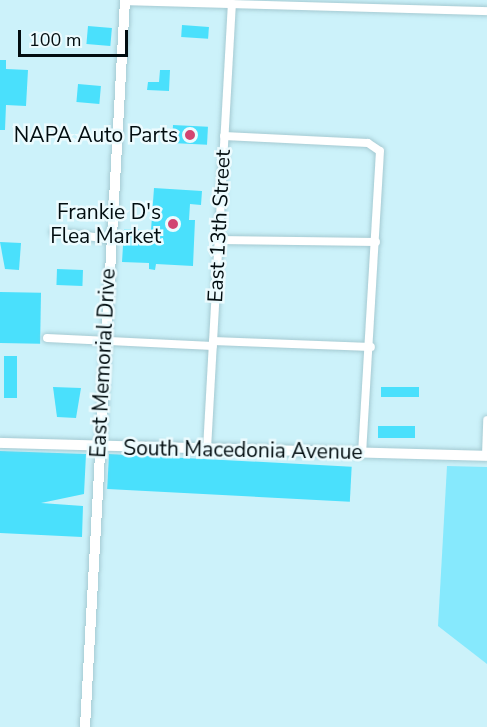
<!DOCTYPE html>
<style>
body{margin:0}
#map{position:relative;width:487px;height:727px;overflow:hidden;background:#ccf2fa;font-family:"Nunito Sans",sans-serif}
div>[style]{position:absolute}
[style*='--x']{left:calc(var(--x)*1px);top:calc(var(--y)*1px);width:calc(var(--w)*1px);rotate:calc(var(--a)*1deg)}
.green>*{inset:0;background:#86e9fd}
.building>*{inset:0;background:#4ae0fc;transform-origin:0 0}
.roads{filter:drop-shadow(0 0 2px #a5cad2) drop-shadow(0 0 2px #a5cad2)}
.street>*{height:8px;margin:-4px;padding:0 4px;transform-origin:4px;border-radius:4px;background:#fff}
.secondary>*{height:10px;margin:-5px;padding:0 5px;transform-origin:5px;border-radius:5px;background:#fff}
.dots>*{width:16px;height:16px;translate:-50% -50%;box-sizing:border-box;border:3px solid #ecfbfe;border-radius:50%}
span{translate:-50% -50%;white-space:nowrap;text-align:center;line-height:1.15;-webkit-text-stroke:5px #ecfbfe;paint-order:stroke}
.poi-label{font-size:21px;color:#020d10}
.right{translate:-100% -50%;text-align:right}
.street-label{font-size:21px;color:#020d10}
.scale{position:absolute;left:18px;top:30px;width:110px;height:27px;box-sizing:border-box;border:3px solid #020d10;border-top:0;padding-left:8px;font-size:18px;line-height:21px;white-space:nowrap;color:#020d10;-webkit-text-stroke:4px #ecfbfe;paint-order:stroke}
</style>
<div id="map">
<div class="green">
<div style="clip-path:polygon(447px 466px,487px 467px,487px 664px,438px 626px)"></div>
</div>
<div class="building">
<div style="left:182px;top:25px;width:27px;height:12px;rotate:4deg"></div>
<div style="left:88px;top:26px;width:24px;height:18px;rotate:5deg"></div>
<div style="clip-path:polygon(0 60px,6px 60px,6px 69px,28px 70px,26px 106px,6px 105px,5px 130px,0 130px)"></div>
<div style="clip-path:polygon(160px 70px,170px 70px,169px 91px,147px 90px,148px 82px,159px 82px)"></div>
<div style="left:78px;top:84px;width:23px;height:18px;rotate:5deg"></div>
<div style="left:173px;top:125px;width:35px;height:18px;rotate:3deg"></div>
<div style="clip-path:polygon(154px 188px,202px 191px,201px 205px,190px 204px,189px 220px,195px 220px,193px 266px,156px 264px,155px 270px,149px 269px,149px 263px,122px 262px,124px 229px,151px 230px)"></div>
<div style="clip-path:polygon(0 242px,21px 243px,19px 270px,5px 269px)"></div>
<div style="left:57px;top:269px;width:26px;height:16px;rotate:2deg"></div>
<div style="left:0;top:292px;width:41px;height:51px;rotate:1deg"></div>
<div style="left:4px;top:356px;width:13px;height:42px"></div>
<div style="clip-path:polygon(53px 387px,81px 388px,76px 418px,57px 417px)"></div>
<div style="left:381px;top:387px;width:38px;height:10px"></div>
<div style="left:378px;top:426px;width:37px;height:12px"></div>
<div style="clip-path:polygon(0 451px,86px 454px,84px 494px,41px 503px,83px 506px,82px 537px,0 533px)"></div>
<div style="left:109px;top:454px;width:243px;height:35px;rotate:3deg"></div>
</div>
<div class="roads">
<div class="street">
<div style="--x:125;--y:1;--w:362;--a:1.6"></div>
<div style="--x:224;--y:136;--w:144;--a:2.8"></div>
<div style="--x:368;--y:143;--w:14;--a:34"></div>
<div style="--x:380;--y:151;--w:303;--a:93.4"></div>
<div style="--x:54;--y:232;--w:57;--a:7"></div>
<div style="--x:218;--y:240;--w:158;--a:0.7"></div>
<div style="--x:47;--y:338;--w:166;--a:2.8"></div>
<div style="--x:213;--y:341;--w:158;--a:2.2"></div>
<div style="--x:207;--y:449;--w:446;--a:-86.8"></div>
<div style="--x:486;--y:456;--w:36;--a:-88"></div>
</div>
<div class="secondary">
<div style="--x:0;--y:443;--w:487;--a:1.5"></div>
<div style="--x:85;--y:727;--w:728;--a:-86.85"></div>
</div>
</div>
<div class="dots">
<div style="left:190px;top:135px;background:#d24572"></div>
<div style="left:173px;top:224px;background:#d24572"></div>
</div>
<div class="poi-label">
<span class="right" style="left:178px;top:135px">NAPA Auto Parts</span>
<span class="right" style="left:161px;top:224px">Frankie D's<br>Flea Market</span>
</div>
<div class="street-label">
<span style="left:219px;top:226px;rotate:-87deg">East 13th Street</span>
<span style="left:103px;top:363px;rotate:-87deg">East Memorial Drive</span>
<span style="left:243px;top:450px;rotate:1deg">South Macedonia Avenue</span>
</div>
<div class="scale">100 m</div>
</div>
